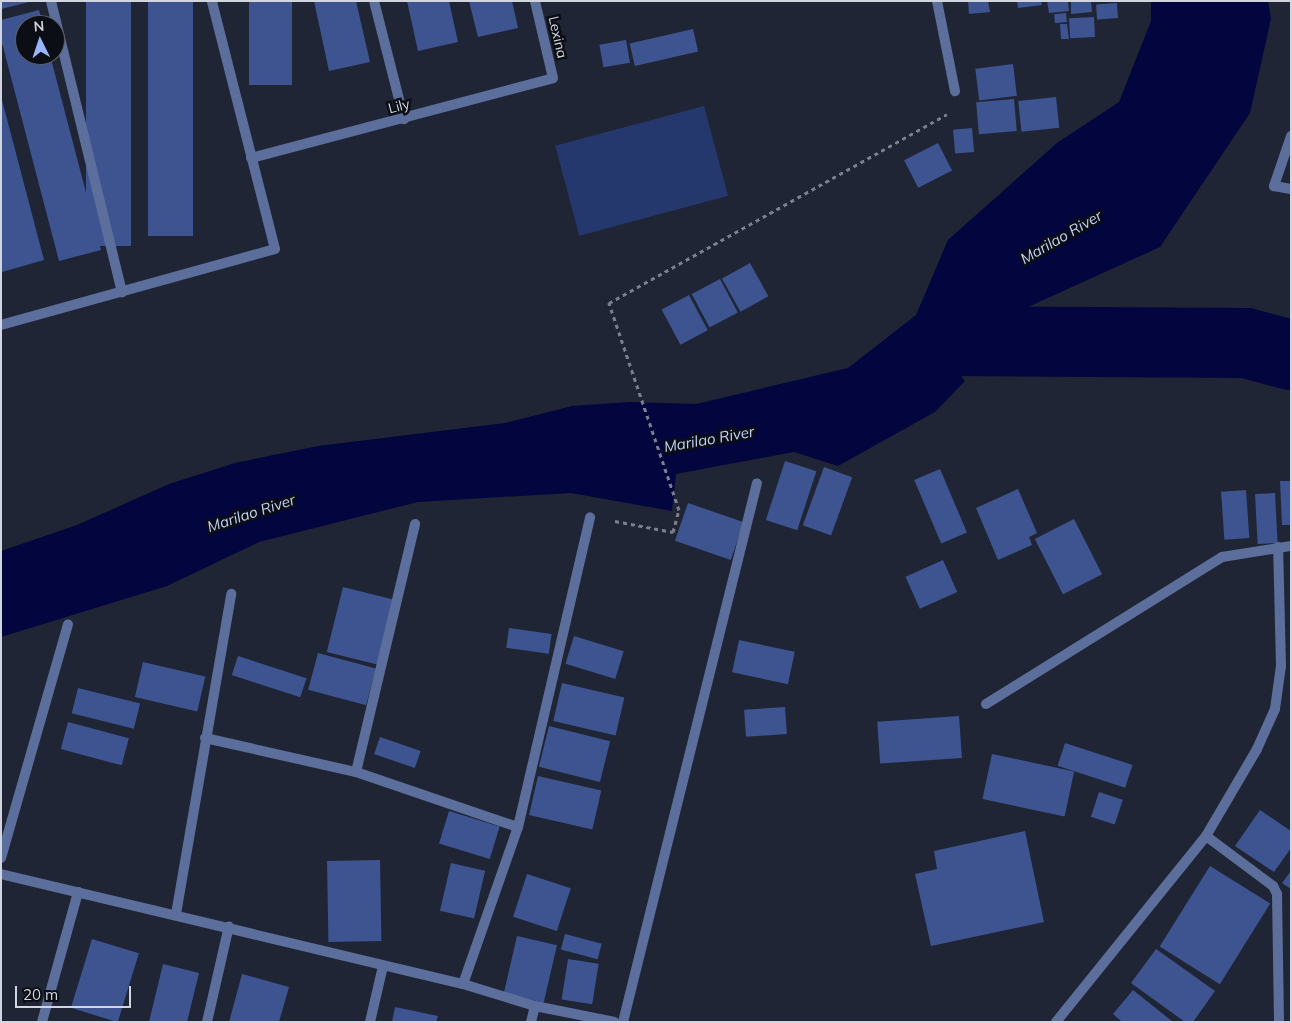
<!DOCTYPE html>
<style>
body{margin:0}
#map{position:relative;width:1292px;height:1023px;overflow:hidden;background:#1f2534;font-family:Mulish,sans-serif}
div>[style]{position:absolute}
[style*='--x']{left:calc(var(--x)*1px);top:calc(var(--y)*1px);width:calc(var(--w)*1px);rotate:calc(var(--a)*1deg)}
.green>*{inset:0;background:#25386e;transform-origin:0 0}
.water>*{inset:0;background:#03053e}
.river>*{height:70px;margin:-35px;padding:0 35px;transform-origin:35px;border-radius:35px;background:#03053e}
.building>*{inset:0;background:#3d5491;transform-origin:0 0}
.path>*{height:3px;margin-top:-1.5px;transform-origin:0;background:repeating-linear-gradient(90deg,#7b808d 0 4px,transparent 0 8px)}
.minor>*{height:10px;margin:-5px;padding:0 5px;transform-origin:5px;border-radius:5px;background:#5c6e9b}
span{translate:-50% -50%;white-space:nowrap;text-align:center;line-height:1.15;-webkit-text-stroke:5px #0c0e15;paint-order:stroke}
.street-label{font-size:14px;color:#d1d5df}
.water-label{font-size:15px;color:#c2d2f6;font-style:italic}
.frame{position:absolute;inset:0;border:2px solid #d1d5df;pointer-events:none}
.north{position:absolute;left:15px;top:15px;width:50px;height:50px;box-sizing:border-box;background:#0c0e15;border:1px solid #5b5e66;border-radius:50%;rotate:356deg;font-size:14px;font-weight:700;line-height:20px;text-align:center;color:#d1d5df}
.north::after{content:'';display:block;margin:auto;width:18px;height:22px;background:#99b5fd;clip-path:polygon(50% 0,100% 100%,50% 72%,0 100%)}
.scale{position:absolute;left:15px;top:986px;width:116px;height:22px;box-sizing:border-box;border:2px solid #d1d5df;border-top:0;padding-left:6px;font-size:15px;line-height:18px;white-space:nowrap;color:#d1d5df;-webkit-text-stroke:4px #0c0e15;paint-order:stroke}
</style>
<div id="map">
<div class="green">
<div style="left:704px;top:106px;width:93px;height:154px;rotate:75deg"></div>
</div>
<div class="water">
<div style="clip-path:polygon(1151px 1px,1268px 1px,1271px 19px,1250px 113px,1160px 247px,940px 347px,965px 381px,935px 412px,838px 466px,794px 452px,676px 474px,672px 511px,571px 493px,418px 502px,259px 542px,167px 586px,1px 637px,1px 551px,77px 525px,169px 484px,235px 463px,318px 446px,505px 423px,572px 406px,630px 402px,696px 404px,848px 368px,916px 315px,948px 240px,1057px 143px,1119px 102px,1151px 21px)"></div>
</div>
<div class="river">
<div style="--x:950;--y:341;--w:296;--a:0.4"></div>
<div style="--x:1246;--y:343;--w:47;--a:14.9"></div>
</div>
<div class="building">
<div style="clip-path:polygon(1px 1px,29px 1px,29px 2px,1px 9px)"></div>
<div style="left:86px;top:1px;width:45px;height:245px"></div>
<div style="left:148px;top:1px;width:45px;height:235px"></div>
<div style="left:249px;top:1px;width:43px;height:84px"></div>
<div style="clip-path:polygon(314px 1px,356px 1px,370px 62px,329px 71px)"></div>
<div style="clip-path:polygon(407px 1px,449px 1px,458px 42px,418px 51px)"></div>
<div style="clip-path:polygon(469px 1px,512px 1px,518px 28px,478px 37px)"></div>
<div style="clip-path:polygon(968px 1px,988px 1px,990px 12px,969px 14px)"></div>
<div style="clip-path:polygon(1017px 1px,1041px 1px,1042px 5px,1018px 8px)"></div>
<div style="clip-path:polygon(1047px 1px,1068px 1px,1069px 11px,1049px 13px)"></div>
<div style="clip-path:polygon(1071px 1px,1091px 1px,1092px 12px,1071px 14px)"></div>
<div style="left:1117px;top:3px;width:15px;height:21px;rotate:86deg"></div>
<div style="clip-path:polygon(39px 10px,43px 25px,25px 25px,25px 55px,50px 55px,101px 250px,59px 261px,1px 39px,1px 20px)"></div>
<div style="left:1066px;top:13px;width:9px;height:12px;rotate:84deg"></div>
<div style="left:1094px;top:17px;width:20px;height:25px;rotate:87deg"></div>
<div style="clip-path:polygon(1060px 24px,1067px 24px,1069px 39px,1061px 39px)"></div>
<div style="left:693px;top:29px;width:23px;height:65px;rotate:77deg"></div>
<div style="left:626px;top:40px;width:23px;height:27px;rotate:80deg"></div>
<div style="left:1013px;top:64px;width:32px;height:38px;rotate:83deg"></div>
<div style="left:1056px;top:97px;width:31px;height:38px;rotate:84deg"></div>
<div style="left:1014px;top:99px;width:32px;height:38px;rotate:85deg"></div>
<div style="clip-path:polygon(2px 100px,44px 260px,2px 272px,1px 268px)"></div>
<div style="left:972px;top:128px;width:24px;height:19px;rotate:85deg"></div>
<div style="left:938px;top:143px;width:31px;height:38px;rotate:63deg"></div>
<div style="left:750px;top:263px;width:38px;height:32px;rotate:61deg"></div>
<div style="left:720px;top:279px;width:38px;height:32px;rotate:62deg"></div>
<div style="left:689px;top:295px;width:40px;height:31px;rotate:62deg"></div>
<div style="left:785px;top:461px;width:33px;height:62px;rotate:18deg"></div>
<div style="left:824px;top:467px;width:30px;height:62px;rotate:20deg"></div>
<div style="left:940px;top:469px;width:69px;height:28px;rotate:67deg"></div>
<div style="clip-path:polygon(1280px 481px,1291px 481px,1291px 525px,1282px 525px)"></div>
<div style="clip-path:polygon(1018px 489px,1037px 533px,1029px 537px,1032px 545px,998px 560px,976px 508px)"></div>
<div style="left:1246px;top:490px;width:48px;height:25px;rotate:86deg"></div>
<div style="left:1275px;top:493px;width:50px;height:20px;rotate:87deg"></div>
<div style="left:688px;top:503px;width:59px;height:40px;rotate:19deg"></div>
<div style="left:1074px;top:519px;width:62px;height:44px;rotate:63deg"></div>
<div style="left:943px;top:560px;width:35px;height:41px;rotate:66deg"></div>
<div style="left:343px;top:587px;width:54px;height:67px;rotate:14deg"></div>
<div style="left:509px;top:628px;width:43px;height:20px;rotate:8deg"></div>
<div style="left:574px;top:636px;width:52px;height:29px;rotate:17deg"></div>
<div style="left:739px;top:640px;width:57px;height:33px;rotate:12deg"></div>
<div style="left:318px;top:653px;width:60px;height:38px;rotate:15deg"></div>
<div style="left:238px;top:656px;width:72px;height:20px;rotate:18deg"></div>
<div style="left:143px;top:662px;width:64px;height:36px;rotate:13deg"></div>
<div style="left:562px;top:683px;width:64px;height:39px;rotate:13deg"></div>
<div style="left:78px;top:688px;width:64px;height:26px;rotate:14deg"></div>
<div style="left:785px;top:707px;width:27px;height:41px;rotate:86deg"></div>
<div style="left:959px;top:716px;width:42px;height:82px;rotate:86deg"></div>
<div style="left:68px;top:722px;width:63px;height:28px;rotate:15deg"></div>
<div style="left:549px;top:726px;width:63px;height:42px;rotate:14deg"></div>
<div style="left:380px;top:737px;width:43px;height:18px;rotate:19deg"></div>
<div style="left:1065px;top:743px;width:71px;height:24px;rotate:18deg"></div>
<div style="left:992px;top:754px;width:84px;height:46px;rotate:12deg"></div>
<div style="left:538px;top:776px;width:65px;height:40px;rotate:13deg"></div>
<div style="left:1099px;top:792px;width:25px;height:26px;rotate:18deg"></div>
<div style="clip-path:polygon(1260px 810px,1291px 831px,1291px 848px,1274px 872px,1235px 846px)"></div>
<div style="left:449px;top:811px;width:53px;height:34px;rotate:17deg"></div>
<div style="clip-path:polygon(1025px 831px,1044px 922px,931px 946px,915px 874px,937px 869px,934px 851px)"></div>
<div style="left:380px;top:860px;width:81px;height:53px;rotate:89deg"></div>
<div style="left:451px;top:863px;width:35px;height:49px;rotate:13deg"></div>
<div style="left:1210px;top:866px;width:71px;height:95px;rotate:32deg"></div>
<div style="clip-path:polygon(1291px 871px,1291px 889px,1282px 883px)"></div>
<div style="left:527px;top:874px;width:46px;height:45px;rotate:18deg"></div>
<div style="left:565px;top:934px;width:38px;height:16px;rotate:15deg"></div>
<div style="left:517px;top:936px;width:41px;height:59px;rotate:13deg"></div>
<div style="left:92px;top:939px;width:49px;height:72px;rotate:17deg"></div>
<div style="clip-path:polygon(1156px 949px,1215px 991px,1193px 1022px,1185px 1022px,1131px 983px)"></div>
<div style="left:568px;top:959px;width:31px;height:41px;rotate:9deg"></div>
<div style="clip-path:polygon(163px 964px,199px 973px,187px 1022px,149px 1022px)"></div>
<div style="clip-path:polygon(242px 974px,289px 987px,279px 1022px,229px 1022px)"></div>
<div style="clip-path:polygon(1133px 990px,1173px 1022px,1122px 1022px,1113px 1014px)"></div>
<div style="clip-path:polygon(395px 1007px,438px 1016px,436px 1022px,392px 1022px)"></div>
</div>
<div class="path">
<div style="--x:615;--y:521;--w:59;--a:10.7"></div>
<div style="--x:673;--y:532;--w:23;--a:-75"></div>
<div style="--x:679;--y:510;--w:219;--a:-108.7"></div>
<div style="--x:609;--y:303;--w:387;--a:-29.2"></div>
</div>
<div class="minor">
<div style="--x:51;--y:1;--w:300;--a:76.3"></div>
<div style="--x:374;--y:1;--w:122;--a:75.7"></div>
<div style="--x:937;--y:1;--w:92;--a:78.7"></div>
<div style="--x:1291;--y:136;--w:53;--a:108.8"></div>
<div style="--x:1274;--y:186;--w:17;--a:10"></div>
<div style="--x:251;--y:158;--w:312;--a:-14.8"></div>
<div style="--x:553;--y:78;--w:79;--a:-103.2"></div>
<div style="--x:1;--y:325;--w:284;--a:-15.5"></div>
<div style="--x:275;--y:249;--w:256;--a:-104.3"></div>
<div style="--x:986;--y:704;--w:278;--a:-31.9"></div>
<div style="--x:1222;--y:557;--w:70;--a:-9.1"></div>
<div style="--x:205;--y:738;--w:155;--a:12.7"></div>
<div style="--x:356;--y:772;--w:171;--a:18.8"></div>
<div style="--x:356;--y:772;--w:255;--a:-76.6"></div>
<div style="--x:1206;--y:836;--w:84;--a:36.7"></div>
<div style="--x:1273;--y:886;--w:9;--a:63"></div>
<div style="--x:1277;--y:894;--w:128;--a:89.1"></div>
<div style="--x:1;--y:858;--w:243;--a:-74"></div>
<div style="--x:1;--y:874;--w:475;--a:13.4"></div>
<div style="--x:463;--y:984;--w:75;--a:17"></div>
<div style="--x:535;--y:1006;--w:81;--a:11.4"></div>
<div style="--x:176;--y:914;--w:325;--a:-80.2"></div>
<div style="--x:463;--y:984;--w:166;--a:-70.7"></div>
<div style="--x:518;--y:827;--w:318;--a:-76.9"></div>
<div style="--x:42;--y:1022;--w:135;--a:-74.5"></div>
<div style="--x:207;--y:1022;--w:98;--a:-77.1"></div>
<div style="--x:370;--y:1022;--w:57;--a:-76.9"></div>
<div style="--x:531;--y:1022;--w:16;--a:-76"></div>
<div style="--x:623;--y:1022;--w:555;--a:-76.04"></div>
<div style="--x:1056;--y:1022;--w:239;--a:-51.1"></div>
<div style="--x:1206;--y:836;--w:101;--a:-59.6"></div>
<div style="--x:1257;--y:749;--w:44;--a:-65.8"></div>
<div style="--x:1275;--y:709;--w:43;--a:-82.1"></div>
<div style="--x:1281;--y:666;--w:119;--a:-91.4"></div>
</div>
<div class="street-label">
<span style="left:558px;top:37px;rotate:77deg">Lexina</span>
<span style="left:399px;top:106px;rotate:-15deg">Lily</span>
</div>
<div class="water-label">
<span style="left:1061px;top:237px;rotate:-30deg">Marilao River</span>
<span style="left:709px;top:439px;rotate:-10deg">Marilao River</span>
<span style="left:251px;top:513px;rotate:-18deg">Marilao River</span>
</div>
<div class="frame"></div>
<div class="north">N</div>
<div class="scale">20 m</div>
</div>
